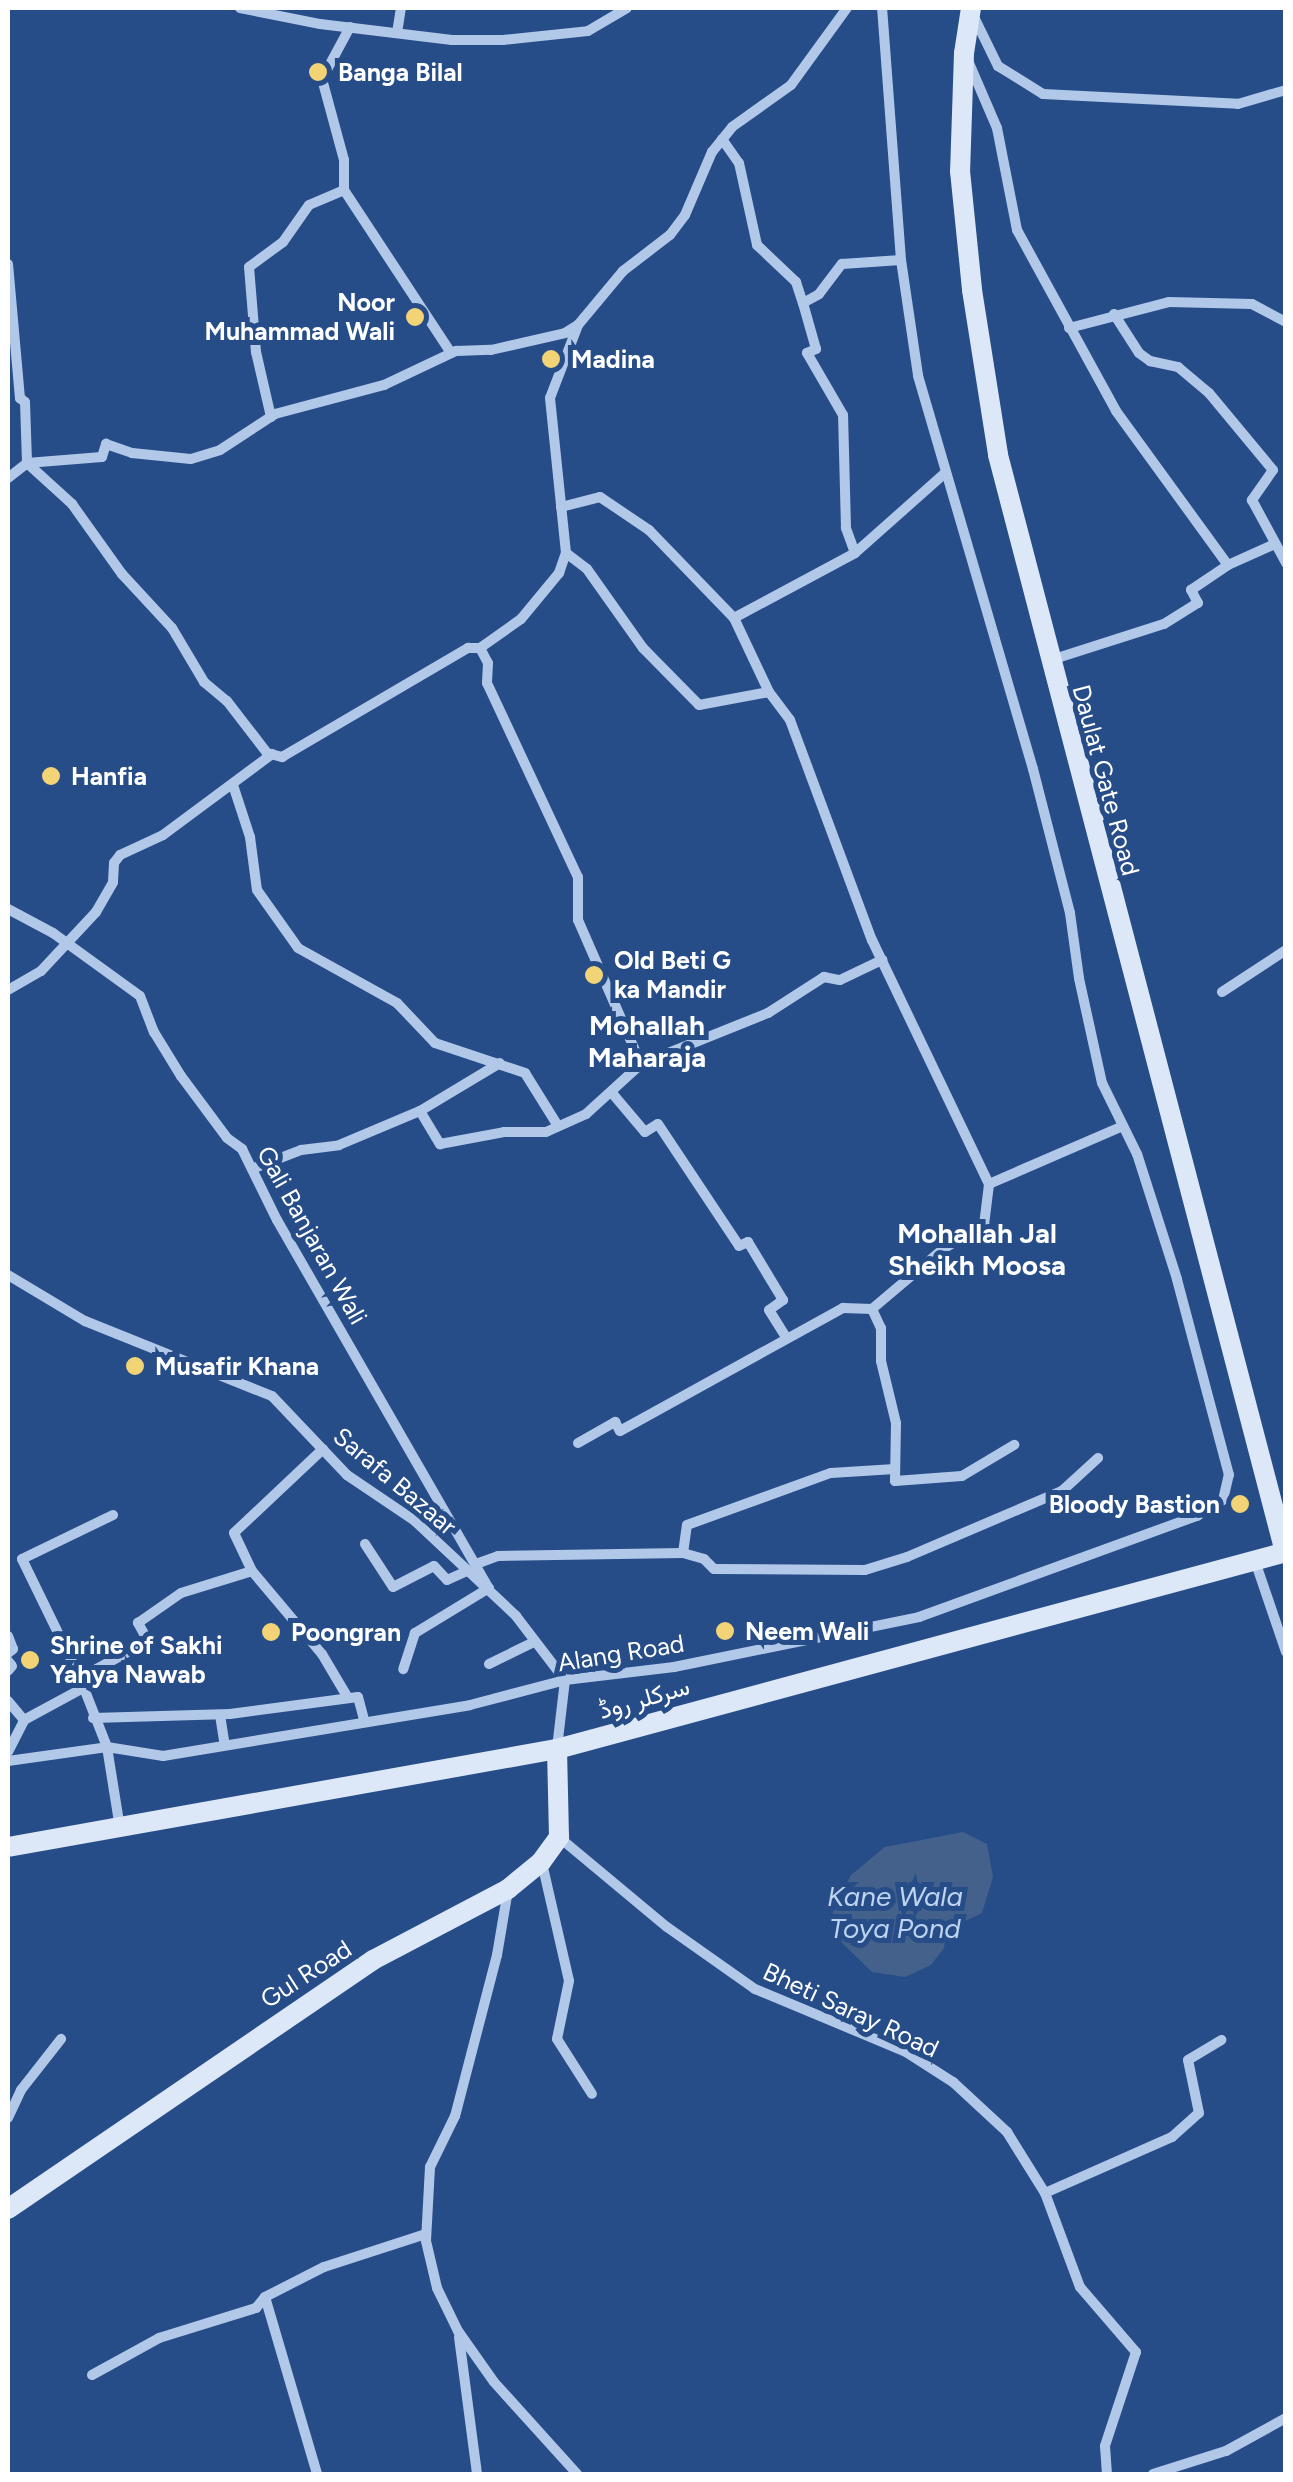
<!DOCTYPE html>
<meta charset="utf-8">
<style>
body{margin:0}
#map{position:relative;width:1293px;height:2482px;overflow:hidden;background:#264d88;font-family:Figtree,Vazirmatn,sans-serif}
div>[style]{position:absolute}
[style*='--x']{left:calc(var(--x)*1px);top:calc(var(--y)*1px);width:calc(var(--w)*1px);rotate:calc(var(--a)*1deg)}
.water>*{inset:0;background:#44618b}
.street>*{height:10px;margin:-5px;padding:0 5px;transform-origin:5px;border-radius:5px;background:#b2c8e9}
.secondary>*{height:20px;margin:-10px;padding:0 10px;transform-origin:10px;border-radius:10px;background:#dce7f8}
.dots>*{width:28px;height:28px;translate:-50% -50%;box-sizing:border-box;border:5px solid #264d88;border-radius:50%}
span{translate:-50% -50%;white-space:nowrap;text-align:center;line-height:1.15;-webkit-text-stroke:10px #264d88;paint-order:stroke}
.poi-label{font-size:25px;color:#fff;font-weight:700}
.left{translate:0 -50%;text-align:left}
.right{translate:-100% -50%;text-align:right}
.street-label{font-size:25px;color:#fff}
.neighbourhood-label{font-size:28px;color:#fff;font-weight:700}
.water-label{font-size:28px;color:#bdd3f0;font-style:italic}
.frame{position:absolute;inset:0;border:10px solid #fff;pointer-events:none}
</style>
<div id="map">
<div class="water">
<div style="clip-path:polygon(963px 1832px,987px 1844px,993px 1877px,982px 1913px,947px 1930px,944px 1948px,931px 1965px,905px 1977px,872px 1972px,832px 1933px,833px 1911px,851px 1875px,885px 1847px)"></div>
</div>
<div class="street">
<div style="--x:240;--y:8;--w:82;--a:11.3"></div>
<div style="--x:320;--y:24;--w:133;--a:6.9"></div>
<div style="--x:452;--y:40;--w:51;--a:0"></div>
<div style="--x:503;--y:40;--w:85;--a:-6"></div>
<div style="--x:588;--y:31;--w:45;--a:-30.5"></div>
<div style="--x:973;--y:15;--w:57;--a:63.9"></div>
<div style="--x:998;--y:66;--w:53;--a:31.9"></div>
<div style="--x:1043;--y:94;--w:195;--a:2.9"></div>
<div style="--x:1238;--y:104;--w:50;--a:-16.3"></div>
<div style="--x:350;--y:27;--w:59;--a:118.3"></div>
<div style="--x:322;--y:79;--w:84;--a:74.8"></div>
<div style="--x:344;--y:160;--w:30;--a:90"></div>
<div style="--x:344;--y:190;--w:195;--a:56.7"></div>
<div style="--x:397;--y:33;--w:25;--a:-81"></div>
<div style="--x:969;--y:63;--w:71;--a:66.7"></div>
<div style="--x:997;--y:128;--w:104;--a:78.9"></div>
<div style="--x:1017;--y:230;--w:206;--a:61.3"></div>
<div style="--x:1116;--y:411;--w:190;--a:54"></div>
<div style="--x:722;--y:139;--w:29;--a:55"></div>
<div style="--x:739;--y:163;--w:84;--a:77.6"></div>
<div style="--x:757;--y:245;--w:54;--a:43.5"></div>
<div style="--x:796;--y:282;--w:22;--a:72"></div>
<div style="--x:8;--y:264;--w:135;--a:84.9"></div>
<div style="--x:20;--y:398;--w:6;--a:39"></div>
<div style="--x:25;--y:402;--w:61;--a:88.1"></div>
<div style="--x:27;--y:463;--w:61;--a:42.3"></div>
<div style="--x:72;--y:504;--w:86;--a:54.5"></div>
<div style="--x:122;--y:574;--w:74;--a:47.2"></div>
<div style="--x:172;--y:628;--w:63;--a:59.3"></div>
<div style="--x:204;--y:682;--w:30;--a:40"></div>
<div style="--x:227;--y:701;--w:66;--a:52.4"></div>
<div style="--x:267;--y:753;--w:16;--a:15"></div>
<div style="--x:282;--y:757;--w:216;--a:-30.4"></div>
<div style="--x:468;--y:648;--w:12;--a:0"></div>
<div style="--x:480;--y:648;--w:50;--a:-35.3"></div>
<div style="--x:521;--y:619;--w:60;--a:-50.4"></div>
<div style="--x:559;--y:573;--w:21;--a:-71"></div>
<div style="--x:566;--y:553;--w:156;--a:-95.9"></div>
<div style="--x:550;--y:398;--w:78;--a:-69"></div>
<div style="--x:1114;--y:314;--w:46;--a:57.3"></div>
<div style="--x:1139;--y:353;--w:14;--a:36"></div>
<div style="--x:1150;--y:361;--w:29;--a:12"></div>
<div style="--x:1178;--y:367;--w:40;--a:40"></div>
<div style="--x:1209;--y:393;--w:100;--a:50.3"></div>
<div style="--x:1273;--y:470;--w:37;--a:125"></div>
<div style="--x:1252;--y:500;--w:72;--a:61.6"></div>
<div style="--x:1069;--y:328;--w:103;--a:-14.6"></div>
<div style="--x:1169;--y:302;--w:83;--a:1.4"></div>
<div style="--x:1252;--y:304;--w:38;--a:28"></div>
<div style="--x:271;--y:417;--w:67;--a:-103"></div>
<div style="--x:256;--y:352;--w:85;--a:-94.7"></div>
<div style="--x:249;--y:267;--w:42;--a:-36.3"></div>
<div style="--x:283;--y:242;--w:45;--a:-54.9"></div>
<div style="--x:309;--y:205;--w:38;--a:-23"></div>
<div style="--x:8;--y:478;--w:24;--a:-38"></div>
<div style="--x:27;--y:463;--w:75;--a:-4.6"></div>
<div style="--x:102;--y:457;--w:14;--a:-73"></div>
<div style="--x:106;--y:444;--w:28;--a:19"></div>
<div style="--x:132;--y:453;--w:59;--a:5.8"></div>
<div style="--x:191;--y:459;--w:30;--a:-17"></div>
<div style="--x:220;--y:450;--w:66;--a:-33.2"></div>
<div style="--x:275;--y:414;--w:113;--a:-14.9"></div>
<div style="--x:384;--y:385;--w:80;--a:-25.3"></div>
<div style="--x:456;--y:351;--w:35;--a:-2"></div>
<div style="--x:491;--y:350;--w:76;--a:-12.9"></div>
<div style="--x:565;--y:333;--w:15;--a:-32"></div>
<div style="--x:578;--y:325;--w:70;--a:-50.2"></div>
<div style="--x:623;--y:271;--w:59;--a:-37.5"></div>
<div style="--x:670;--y:235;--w:25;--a:-53"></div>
<div style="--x:685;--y:215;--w:69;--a:-66.8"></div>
<div style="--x:712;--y:152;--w:32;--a:-51"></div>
<div style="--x:732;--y:127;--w:72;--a:-35.4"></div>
<div style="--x:791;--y:85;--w:95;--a:-54"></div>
<div style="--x:561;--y:507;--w:40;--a:-14.4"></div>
<div style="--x:600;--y:497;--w:59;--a:34"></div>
<div style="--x:649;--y:530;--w:122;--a:46"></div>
<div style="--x:734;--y:618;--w:82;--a:64.7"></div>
<div style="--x:769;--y:692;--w:35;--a:53"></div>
<div style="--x:790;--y:720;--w:235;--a:69.6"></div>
<div style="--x:872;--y:940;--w:271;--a:64.4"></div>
<div style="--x:989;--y:1184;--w:146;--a:-23.4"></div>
<div style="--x:566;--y:553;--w:26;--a:37"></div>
<div style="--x:587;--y:569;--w:97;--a:54.7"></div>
<div style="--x:643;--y:648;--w:80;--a:45.5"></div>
<div style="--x:699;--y:705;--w:71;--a:-10.5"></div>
<div style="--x:855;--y:553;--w:27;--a:-110"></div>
<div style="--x:846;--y:528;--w:113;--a:-91.5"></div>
<div style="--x:843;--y:415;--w:72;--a:-120.1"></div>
<div style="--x:807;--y:353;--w:10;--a:-24"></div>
<div style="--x:816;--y:349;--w:48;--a:-105.8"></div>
<div style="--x:803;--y:303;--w:18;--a:-29"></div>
<div style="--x:819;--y:294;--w:38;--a:-53"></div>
<div style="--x:842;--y:264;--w:59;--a:-3.9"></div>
<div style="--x:734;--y:618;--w:137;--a:-28.2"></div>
<div style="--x:855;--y:553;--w:120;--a:-41.6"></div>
<div style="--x:480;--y:648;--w:17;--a:62"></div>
<div style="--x:488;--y:663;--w:20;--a:93"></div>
<div style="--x:487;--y:683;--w:214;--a:64.9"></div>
<div style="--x:578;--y:877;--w:43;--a:90"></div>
<div style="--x:578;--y:920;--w:157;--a:66.4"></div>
<div style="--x:1051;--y:660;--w:119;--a:-17.7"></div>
<div style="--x:1164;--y:624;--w:40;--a:-32"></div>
<div style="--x:1198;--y:603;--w:15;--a:-118"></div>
<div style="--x:1191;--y:590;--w:45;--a:-34"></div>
<div style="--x:1228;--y:565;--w:51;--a:-24.1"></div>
<div style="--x:233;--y:785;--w:55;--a:71.9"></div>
<div style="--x:250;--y:837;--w:53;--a:82.5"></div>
<div style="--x:257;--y:890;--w:71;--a:54.7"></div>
<div style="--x:298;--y:948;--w:113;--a:29.1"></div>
<div style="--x:397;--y:1003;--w:55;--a:46.5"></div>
<div style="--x:435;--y:1043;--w:95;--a:18.4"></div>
<div style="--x:525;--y:1073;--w:62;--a:58.1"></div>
<div style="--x:8;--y:909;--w:51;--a:28.1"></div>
<div style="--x:53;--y:933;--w:107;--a:35.9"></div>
<div style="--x:140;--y:996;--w:39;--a:69"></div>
<div style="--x:154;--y:1032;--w:52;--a:58.5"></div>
<div style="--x:181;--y:1076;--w:77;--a:53.4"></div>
<div style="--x:227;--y:1138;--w:19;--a:36"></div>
<div style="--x:242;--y:1149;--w:79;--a:63.8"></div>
<div style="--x:277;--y:1220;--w:425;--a:60.1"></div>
<div style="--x:489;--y:1588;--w:87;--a:148.7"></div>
<div style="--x:415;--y:1633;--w:38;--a:108"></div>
<div style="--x:8;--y:990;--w:38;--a:-30"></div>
<div style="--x:41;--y:971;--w:81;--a:-47"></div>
<div style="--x:96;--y:912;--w:34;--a:-60"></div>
<div style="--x:113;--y:882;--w:19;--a:-87"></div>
<div style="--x:114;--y:863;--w:10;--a:-53"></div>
<div style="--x:120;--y:855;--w:47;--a:-24.9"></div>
<div style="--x:163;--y:835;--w:136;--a:-36.6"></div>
<div style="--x:1222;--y:992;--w:77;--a:-33.3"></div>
<div style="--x:612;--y:1093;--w:51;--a:49.8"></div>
<div style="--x:645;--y:1132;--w:15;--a:-32"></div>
<div style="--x:658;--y:1124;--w:146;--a:56.4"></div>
<div style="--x:739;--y:1246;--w:10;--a:-24"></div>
<div style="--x:748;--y:1242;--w:68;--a:58.9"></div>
<div style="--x:783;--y:1300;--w:17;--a:144"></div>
<div style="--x:769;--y:1310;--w:32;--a:58"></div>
<div style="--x:420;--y:1111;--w:93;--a:-31"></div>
<div style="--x:252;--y:1169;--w:53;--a:-21.2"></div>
<div style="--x:301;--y:1150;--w:38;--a:-7"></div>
<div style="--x:339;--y:1145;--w:88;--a:-22.8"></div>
<div style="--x:420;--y:1111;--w:39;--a:59"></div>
<div style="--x:440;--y:1144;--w:65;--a:-10.6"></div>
<div style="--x:504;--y:1132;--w:42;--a:0"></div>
<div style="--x:546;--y:1132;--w:44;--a:-24.2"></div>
<div style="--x:586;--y:1114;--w:74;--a:-42.3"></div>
<div style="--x:641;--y:1064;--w:137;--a:-21.9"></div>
<div style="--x:768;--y:1013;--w:67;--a:-32.7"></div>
<div style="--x:824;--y:977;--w:16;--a:11"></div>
<div style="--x:840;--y:980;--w:47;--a:-25.5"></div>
<div style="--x:8;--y:1275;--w:90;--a:30.9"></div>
<div style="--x:85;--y:1321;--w:201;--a:21.9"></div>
<div style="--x:272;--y:1396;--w:109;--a:46.5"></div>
<div style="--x:347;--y:1475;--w:82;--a:34.1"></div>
<div style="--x:415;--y:1521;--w:139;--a:43.2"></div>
<div style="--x:516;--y:1616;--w:81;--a:52.6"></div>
<div style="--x:565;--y:1680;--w:68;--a:96.7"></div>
<div style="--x:872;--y:1309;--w:21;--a:65"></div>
<div style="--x:881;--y:1328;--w:33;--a:90"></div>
<div style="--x:881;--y:1361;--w:64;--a:76.4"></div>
<div style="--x:896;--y:1423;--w:58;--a:91"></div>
<div style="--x:895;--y:1481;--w:67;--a:-4.3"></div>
<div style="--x:962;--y:1476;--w:61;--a:-30.8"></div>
<div style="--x:578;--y:1443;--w:43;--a:-29.6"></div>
<div style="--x:615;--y:1422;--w:10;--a:61"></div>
<div style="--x:620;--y:1431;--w:255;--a:-28.9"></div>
<div style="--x:843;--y:1308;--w:29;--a:2"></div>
<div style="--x:872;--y:1309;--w:93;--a:-40.2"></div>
<div style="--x:943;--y:1249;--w:48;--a:-30.3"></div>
<div style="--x:984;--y:1225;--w:41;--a:-83"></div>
<div style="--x:323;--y:1449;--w:122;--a:136.7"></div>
<div style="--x:234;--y:1533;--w:42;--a:64.7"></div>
<div style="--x:252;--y:1571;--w:109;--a:49.9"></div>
<div style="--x:322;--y:1654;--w:51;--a:59.4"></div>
<div style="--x:113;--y:1515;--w:101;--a:154.2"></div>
<div style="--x:22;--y:1559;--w:132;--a:64"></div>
<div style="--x:80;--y:1678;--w:74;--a:68.6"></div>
<div style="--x:107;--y:1747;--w:82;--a:80.9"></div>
<div style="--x:365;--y:1544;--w:51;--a:56.9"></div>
<div style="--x:393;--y:1587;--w:46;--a:-27.1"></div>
<div style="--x:434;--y:1566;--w:19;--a:47"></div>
<div style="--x:447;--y:1580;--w:22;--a:-24"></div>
<div style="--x:683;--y:1553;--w:28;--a:-82"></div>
<div style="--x:687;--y:1525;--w:153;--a:-19.9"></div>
<div style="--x:831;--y:1473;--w:64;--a:-3.6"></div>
<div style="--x:1255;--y:1561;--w:96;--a:71.2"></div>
<div style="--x:476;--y:1564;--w:23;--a:-20"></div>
<div style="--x:498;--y:1556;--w:185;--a:-0.9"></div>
<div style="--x:683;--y:1553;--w:22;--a:16"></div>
<div style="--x:704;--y:1559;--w:14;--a:45"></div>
<div style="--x:714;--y:1569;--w:151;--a:0.4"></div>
<div style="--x:865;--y:1570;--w:44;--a:-17.2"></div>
<div style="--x:907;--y:1557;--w:168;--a:-23.1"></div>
<div style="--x:1062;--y:1491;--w:49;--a:-42.5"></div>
<div style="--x:8;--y:1636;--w:14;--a:69"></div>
<div style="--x:13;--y:1649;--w:6;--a:141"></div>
<div style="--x:8;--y:1661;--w:6;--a:51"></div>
<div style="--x:12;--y:1666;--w:6;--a:129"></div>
<div style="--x:489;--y:1664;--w:50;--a:-26.1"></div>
<div style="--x:80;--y:1678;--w:77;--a:-28.6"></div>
<div style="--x:148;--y:1641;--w:21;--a:-119"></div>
<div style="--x:138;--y:1623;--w:52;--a:-34.9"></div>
<div style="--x:181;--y:1593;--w:74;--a:-17.2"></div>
<div style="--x:8;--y:1701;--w:25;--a:50"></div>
<div style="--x:220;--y:1715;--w:30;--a:81"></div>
<div style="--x:93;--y:1718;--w:137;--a:-1.7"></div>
<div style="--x:230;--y:1714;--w:129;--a:-7.6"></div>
<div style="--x:358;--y:1697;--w:24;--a:75"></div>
<div style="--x:8;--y:1752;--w:36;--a:-63"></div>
<div style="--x:24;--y:1720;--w:67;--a:-28.5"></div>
<div style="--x:8;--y:1761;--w:100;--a:-8"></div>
<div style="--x:107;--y:1747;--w:57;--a:9.1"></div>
<div style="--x:163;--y:1756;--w:311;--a:-9.4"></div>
<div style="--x:470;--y:1705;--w:98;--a:-14.7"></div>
<div style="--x:565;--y:1680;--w:110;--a:-6.8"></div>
<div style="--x:674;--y:1667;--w:250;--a:-11.5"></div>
<div style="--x:919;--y:1617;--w:296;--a:-20"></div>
<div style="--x:1197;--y:1516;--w:31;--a:-32"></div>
<div style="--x:1223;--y:1500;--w:26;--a:-77"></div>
<div style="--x:1229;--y:1475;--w:203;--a:-104.9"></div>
<div style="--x:1177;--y:1279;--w:131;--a:-107.7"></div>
<div style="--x:1137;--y:1154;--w:79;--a:-116.2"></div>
<div style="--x:1102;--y:1083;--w:107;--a:-102.4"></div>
<div style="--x:1079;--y:978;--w:66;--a:-97.9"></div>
<div style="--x:1070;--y:913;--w:149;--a:-104.4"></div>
<div style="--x:1033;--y:769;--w:410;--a:-106.3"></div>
<div style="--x:918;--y:375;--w:116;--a:-98.4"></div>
<div style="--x:901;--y:260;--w:253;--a:-94.3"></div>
<div style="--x:560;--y:1838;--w:139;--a:39.8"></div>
<div style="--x:667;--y:1927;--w:108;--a:35.2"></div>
<div style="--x:755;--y:1989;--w:164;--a:22.6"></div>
<div style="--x:906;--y:2052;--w:56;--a:32.6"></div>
<div style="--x:953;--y:2082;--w:74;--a:42.8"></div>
<div style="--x:1007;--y:2132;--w:72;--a:58.1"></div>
<div style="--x:1045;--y:2193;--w:100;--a:69.6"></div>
<div style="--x:1080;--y:2287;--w:86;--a:49.3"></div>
<div style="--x:1136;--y:2352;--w:99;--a:108.3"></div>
<div style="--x:1105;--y:2446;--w:28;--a:86"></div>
<div style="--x:542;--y:1863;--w:121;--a:77.1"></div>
<div style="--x:569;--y:1981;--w:59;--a:101.7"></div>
<div style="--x:557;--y:2039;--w:65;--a:57.5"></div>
<div style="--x:508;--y:1890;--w:66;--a:99.6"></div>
<div style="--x:497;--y:1955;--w:166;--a:104.6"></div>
<div style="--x:455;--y:2116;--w:57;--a:116.1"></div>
<div style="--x:430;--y:2167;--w:74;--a:93.1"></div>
<div style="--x:426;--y:2241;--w:48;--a:76.8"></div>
<div style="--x:437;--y:2288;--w:48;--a:64"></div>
<div style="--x:458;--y:2331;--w:62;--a:54.8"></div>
<div style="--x:494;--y:2382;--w:124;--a:47.9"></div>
<div style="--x:8;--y:2118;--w:31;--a:-65"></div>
<div style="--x:21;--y:2090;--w:65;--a:-51.9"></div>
<div style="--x:1045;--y:2193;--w:139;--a:-23.8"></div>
<div style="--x:1172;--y:2137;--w:36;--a:-42"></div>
<div style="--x:1199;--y:2113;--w:54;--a:-101.7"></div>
<div style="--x:1188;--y:2060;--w:39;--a:-31"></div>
<div style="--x:265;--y:2297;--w:184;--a:73.6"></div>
<div style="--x:459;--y:2337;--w:138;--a:82.5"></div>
<div style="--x:92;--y:2375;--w:77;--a:-28.9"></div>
<div style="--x:159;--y:2338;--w:102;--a:-17.2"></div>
<div style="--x:256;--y:2308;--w:14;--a:-51"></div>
<div style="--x:265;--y:2297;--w:66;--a:-27"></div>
<div style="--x:324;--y:2267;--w:107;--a:-17.9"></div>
<div style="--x:1153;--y:2474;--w:77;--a:-17.5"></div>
<div style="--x:1226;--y:2451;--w:68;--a:-28.8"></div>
</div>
<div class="secondary">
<div style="--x:971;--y:8;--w:46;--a:98.8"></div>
<div style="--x:964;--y:53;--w:118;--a:91.9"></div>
<div style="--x:960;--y:171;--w:120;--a:84.2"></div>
<div style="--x:972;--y:290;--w:167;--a:81"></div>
<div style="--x:998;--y:455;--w:1134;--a:75.34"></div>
<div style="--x:8;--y:1847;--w:558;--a:-10.12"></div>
<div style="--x:557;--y:1749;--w:755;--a:-15.12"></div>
<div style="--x:8;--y:2209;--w:442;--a:-34.3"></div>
<div style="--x:373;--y:1960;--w:153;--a:-27.7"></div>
<div style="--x:508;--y:1889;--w:43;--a:-39.3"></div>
<div style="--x:541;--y:1862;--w:31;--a:-54"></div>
<div style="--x:559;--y:1837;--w:88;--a:-91.3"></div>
</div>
<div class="dots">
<div style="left:318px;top:72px;background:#f2d376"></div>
<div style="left:415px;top:317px;background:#f2d376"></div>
<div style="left:551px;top:359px;background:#f2d376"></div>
<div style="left:51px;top:776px;background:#f2d376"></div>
<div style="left:594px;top:975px;background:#f2d376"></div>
<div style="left:135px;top:1366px;background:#f2d376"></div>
<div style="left:1240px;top:1504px;background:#f2d376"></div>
<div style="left:725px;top:1631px;background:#f2d376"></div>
<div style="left:271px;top:1632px;background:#f2d376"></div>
<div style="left:30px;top:1660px;background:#f2d376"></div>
</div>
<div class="poi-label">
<span class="left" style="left:338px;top:72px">Banga Bilal</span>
<span class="right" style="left:395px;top:317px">Noor<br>Muhammad Wali</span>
<span class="left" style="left:571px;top:359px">Madina</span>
<span class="left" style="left:71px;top:776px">Hanfia</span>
<span class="left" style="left:614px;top:975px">Old Beti G<br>ka Mandir</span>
<span class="left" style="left:155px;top:1366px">Musafir Khana</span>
<span class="right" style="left:1220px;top:1504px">Bloody Bastion</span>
<span class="left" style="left:745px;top:1631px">Neem Wali</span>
<span class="left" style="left:291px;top:1632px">Poongran</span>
<span class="left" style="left:50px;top:1660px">Shrine of Sakhi<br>Yahya Nawab</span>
</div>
<div class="street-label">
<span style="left:1106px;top:780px;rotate:75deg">Daulat Gate Road</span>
<span style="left:312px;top:1235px;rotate:61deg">Gali Banjaran Wali</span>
<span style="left:395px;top:1481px;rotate:40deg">Sarafa Bazaar</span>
<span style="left:621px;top:1653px;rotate:-9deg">Alang Road</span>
<span style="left:644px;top:1698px;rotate:-16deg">سرکلر روڈ</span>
<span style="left:306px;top:1974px;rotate:-33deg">Gul Road</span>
<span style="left:851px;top:2010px;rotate:25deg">Bheti Saray Road</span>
</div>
<div class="neighbourhood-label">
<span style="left:647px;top:1041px">Mohallah<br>Maharaja</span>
<span style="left:977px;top:1249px">Mohallah Jal<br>Sheikh Moosa</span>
</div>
<div class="water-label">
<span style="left:895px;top:1912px">Kane Wala<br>Toya Pond</span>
</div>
<div class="frame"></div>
</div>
